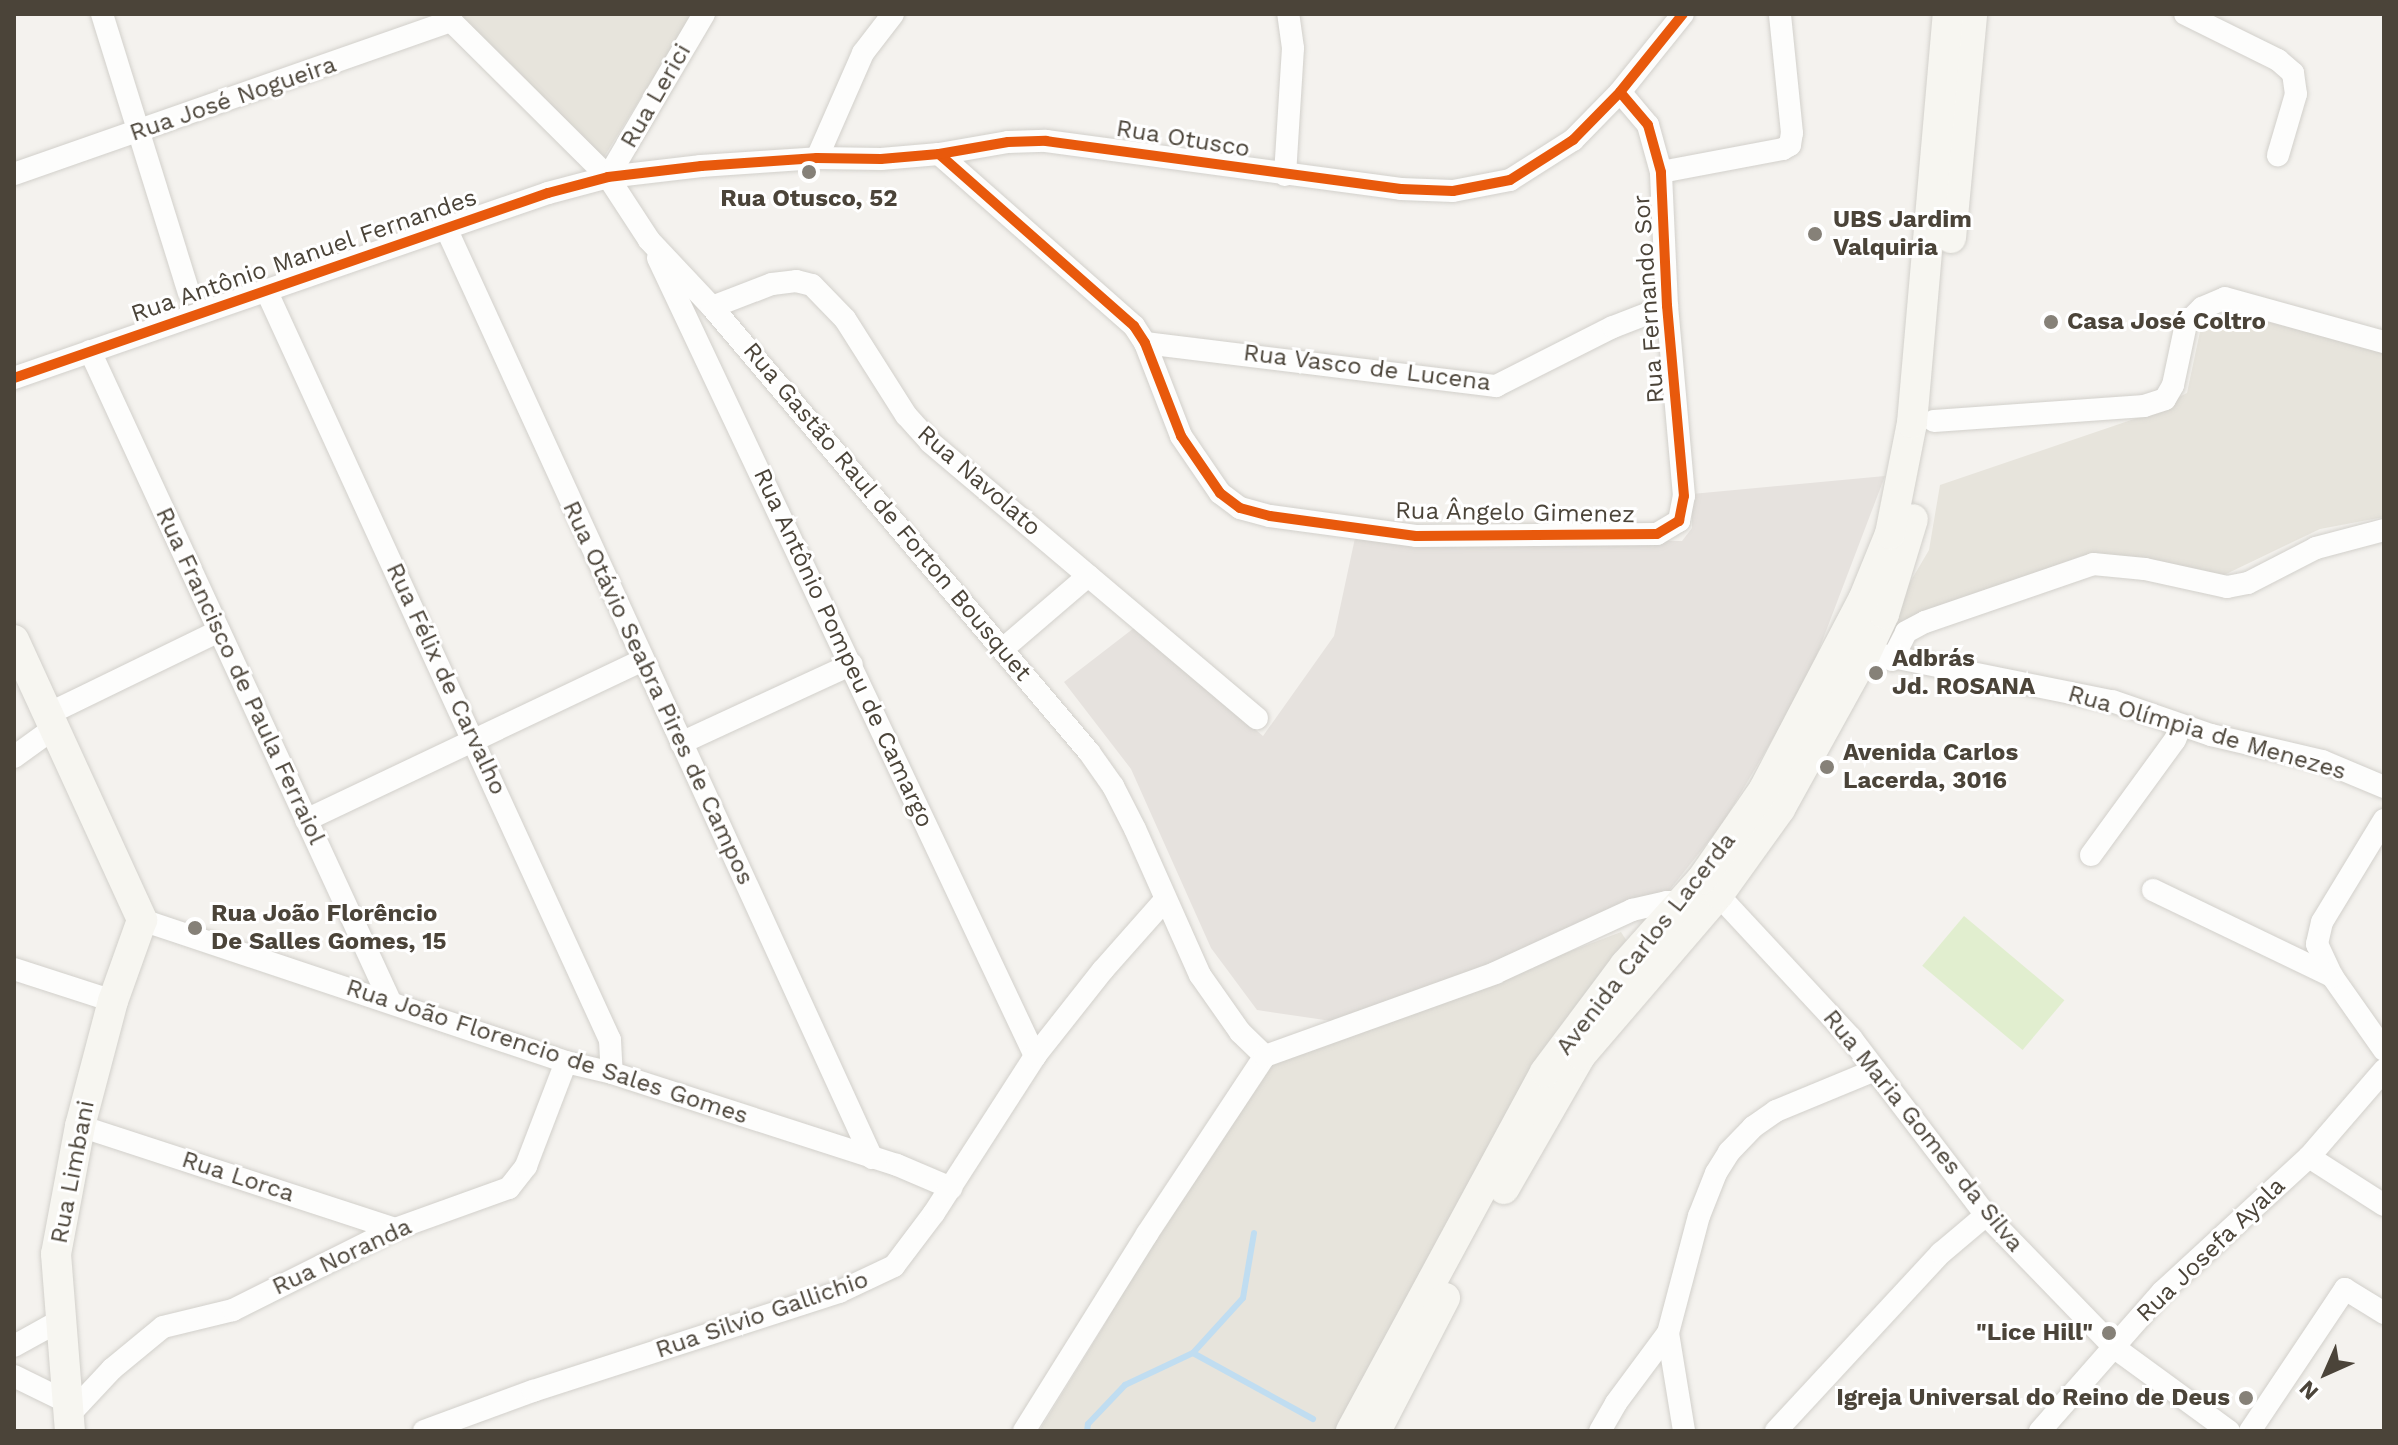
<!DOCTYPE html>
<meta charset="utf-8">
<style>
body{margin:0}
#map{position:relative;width:2398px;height:1445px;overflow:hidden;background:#f4f2ee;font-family:"Work Sans",sans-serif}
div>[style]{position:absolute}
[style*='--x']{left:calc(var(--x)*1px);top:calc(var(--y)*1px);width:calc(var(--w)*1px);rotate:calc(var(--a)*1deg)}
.residential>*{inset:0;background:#e7e4dc}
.industrial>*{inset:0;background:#e6e2de}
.green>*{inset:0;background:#e1eecf;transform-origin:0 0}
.stream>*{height:6px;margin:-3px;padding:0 3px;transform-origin:3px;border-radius:3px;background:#c0ddf1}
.roads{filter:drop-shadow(0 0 2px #d2d0cb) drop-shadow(0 0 2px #d2d0cb)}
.street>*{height:22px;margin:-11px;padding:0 11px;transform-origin:11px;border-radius:11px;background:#fdfdfc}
.secondary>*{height:30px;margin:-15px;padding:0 15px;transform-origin:15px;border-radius:15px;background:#f7f6f1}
.cycleway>*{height:10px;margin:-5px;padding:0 5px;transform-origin:5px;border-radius:5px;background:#e8590c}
.dots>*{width:22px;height:22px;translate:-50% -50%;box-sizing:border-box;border:4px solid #fff;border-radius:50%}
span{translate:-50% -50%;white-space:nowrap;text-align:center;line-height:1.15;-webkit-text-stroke:6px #fff;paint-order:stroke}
.street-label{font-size:24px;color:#4b4439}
.poi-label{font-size:24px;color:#4b4439;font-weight:700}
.left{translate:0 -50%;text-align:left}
.right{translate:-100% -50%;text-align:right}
.frame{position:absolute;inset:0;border:16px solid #4b4439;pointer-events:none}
.north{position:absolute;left:2286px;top:1333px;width:80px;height:80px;-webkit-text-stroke:6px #fff;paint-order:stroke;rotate:225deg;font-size:22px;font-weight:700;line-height:32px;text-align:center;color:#4b4439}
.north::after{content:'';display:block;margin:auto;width:28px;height:36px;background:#4b4439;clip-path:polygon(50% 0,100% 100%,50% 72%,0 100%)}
</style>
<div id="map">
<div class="residential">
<div style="clip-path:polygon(436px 14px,693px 14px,599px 165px)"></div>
<div style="clip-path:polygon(2244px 316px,2384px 350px,2384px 517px,2320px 529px,2224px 575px,2081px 556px,1917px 619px,1872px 647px,1929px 550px,1940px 485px,2137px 418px,2187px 393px,2201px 327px)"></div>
<div style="clip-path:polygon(1621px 932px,1632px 949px,1346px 1431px,1039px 1431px,1105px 1324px,1119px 1294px,1270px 1065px)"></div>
</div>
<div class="industrial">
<div style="clip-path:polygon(1885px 476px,1807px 681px,1723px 823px,1664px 897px,1338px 1022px,1257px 1010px,1211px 948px,1131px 769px,1064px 682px,1134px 628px,1263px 736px,1334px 636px,1355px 538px,1682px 541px,1692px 528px,1692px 494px)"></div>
</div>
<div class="green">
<div style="left:1964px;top:916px;width:131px;height:65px;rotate:40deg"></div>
</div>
<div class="stream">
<div style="--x:1193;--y:1353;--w:74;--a:-47.7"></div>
<div style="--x:1243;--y:1298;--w:66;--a:-80.4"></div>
<div style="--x:1087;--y:1431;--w:7;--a:-82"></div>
<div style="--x:1088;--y:1424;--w:54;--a:-46.5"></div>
<div style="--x:1125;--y:1385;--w:75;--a:-25.2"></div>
<div style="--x:1193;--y:1353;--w:137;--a:28.8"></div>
</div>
<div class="roads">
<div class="street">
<div style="--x:102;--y:14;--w:292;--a:72.7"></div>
<div style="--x:444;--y:14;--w:231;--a:44.8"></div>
<div style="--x:608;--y:177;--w:75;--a:56.9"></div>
<div style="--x:649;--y:240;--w:92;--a:46.8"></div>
<div style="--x:712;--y:307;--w:583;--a:49.73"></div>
<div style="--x:1089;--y:752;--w:42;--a:54.8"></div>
<div style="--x:1113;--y:786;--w:48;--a:62.9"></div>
<div style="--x:1135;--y:829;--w:160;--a:66"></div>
<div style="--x:1200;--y:975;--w:70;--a:54.9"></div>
<div style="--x:1240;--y:1032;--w:35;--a:44"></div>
<div style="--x:2185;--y:14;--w:104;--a:26.3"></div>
<div style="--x:2278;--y:60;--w:20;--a:41"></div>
<div style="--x:2293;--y:73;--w:21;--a:82"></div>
<div style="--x:2296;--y:94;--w:64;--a:106.4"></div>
<div style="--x:939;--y:154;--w:260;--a:41.4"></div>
<div style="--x:1134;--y:326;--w:20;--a:57"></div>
<div style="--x:1145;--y:343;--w:100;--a:68.8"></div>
<div style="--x:1181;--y:436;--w:69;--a:55.6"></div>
<div style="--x:1220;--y:493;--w:25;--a:37"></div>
<div style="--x:1240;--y:508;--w:31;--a:15"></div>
<div style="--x:1270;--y:516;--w:147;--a:7.8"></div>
<div style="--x:1416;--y:536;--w:241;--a:-0.5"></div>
<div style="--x:1657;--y:534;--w:26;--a:-31"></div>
<div style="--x:1679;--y:521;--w:25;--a:-79"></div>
<div style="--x:1684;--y:496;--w:191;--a:-95.1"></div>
<div style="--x:1667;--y:306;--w:134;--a:-92.6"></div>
<div style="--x:1661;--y:172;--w:49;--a:-105.5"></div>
<div style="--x:1648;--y:125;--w:43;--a:-130.3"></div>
<div style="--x:817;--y:158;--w:115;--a:-66.3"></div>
<div style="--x:863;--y:53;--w:49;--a:-52.4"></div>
<div style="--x:1661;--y:172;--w:124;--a:-10.7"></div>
<div style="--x:1783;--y:149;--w:8;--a:-30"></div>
<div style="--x:1790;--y:145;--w:12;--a:-81"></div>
<div style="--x:1792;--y:133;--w:120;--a:-95.8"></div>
<div style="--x:14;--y:174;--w:464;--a:-19.3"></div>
<div style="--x:1285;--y:175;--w:127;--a:-86.4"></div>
<div style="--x:1293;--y:48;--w:34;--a:-98"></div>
<div style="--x:608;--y:177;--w:189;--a:-59.5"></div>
<div style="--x:446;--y:228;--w:1023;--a:65.39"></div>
<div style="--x:658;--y:258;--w:883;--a:64.71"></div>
<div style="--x:266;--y:290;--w:825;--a:65.36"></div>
<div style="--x:610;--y:1040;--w:33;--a:87"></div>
<div style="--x:712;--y:307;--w:64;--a:-21"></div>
<div style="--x:772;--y:284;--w:24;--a:-7"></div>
<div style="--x:796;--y:281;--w:16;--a:14"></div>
<div style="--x:812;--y:285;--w:47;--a:45.9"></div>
<div style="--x:845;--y:319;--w:114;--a:57.6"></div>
<div style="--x:906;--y:415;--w:36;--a:48"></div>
<div style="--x:930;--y:442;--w:428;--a:40.2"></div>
<div style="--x:1145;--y:343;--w:354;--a:7"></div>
<div style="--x:1496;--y:386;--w:131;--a:-26.8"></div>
<div style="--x:1613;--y:327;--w:58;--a:-21.3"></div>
<div style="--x:90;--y:351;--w:716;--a:65.22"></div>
<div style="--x:14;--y:378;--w:565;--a:-19.11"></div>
<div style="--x:548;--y:193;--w:62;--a:-14.9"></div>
<div style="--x:608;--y:177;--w:94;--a:-6.7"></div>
<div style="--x:701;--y:166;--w:116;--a:-3.9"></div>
<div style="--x:817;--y:158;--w:64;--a:0.9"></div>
<div style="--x:881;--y:159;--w:58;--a:-4.9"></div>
<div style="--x:939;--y:154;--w:70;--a:-9.9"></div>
<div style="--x:1008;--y:142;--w:38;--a:-2"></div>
<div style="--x:1046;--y:141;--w:358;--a:7.7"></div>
<div style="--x:1401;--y:189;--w:52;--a:2.2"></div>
<div style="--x:1453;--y:191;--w:58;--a:-10.9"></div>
<div style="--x:1510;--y:180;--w:75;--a:-32.4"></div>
<div style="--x:1573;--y:140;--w:67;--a:-45.6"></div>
<div style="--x:1620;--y:92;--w:100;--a:-51.1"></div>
<div style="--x:1934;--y:421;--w:211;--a:-4.1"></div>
<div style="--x:2144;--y:406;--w:22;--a:-18"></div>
<div style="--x:2165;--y:399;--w:16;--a:-60"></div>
<div style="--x:2173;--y:385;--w:62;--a:-78"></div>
<div style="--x:2186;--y:324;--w:23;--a:-45"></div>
<div style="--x:2202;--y:308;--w:25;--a:-23"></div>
<div style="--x:2225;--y:298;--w:165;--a:15.5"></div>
<div style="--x:1004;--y:648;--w:111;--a:-40.6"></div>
<div style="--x:1853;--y:649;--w:264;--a:11.4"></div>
<div style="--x:2112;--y:701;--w:105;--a:19"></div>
<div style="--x:2211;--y:735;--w:114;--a:13.2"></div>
<div style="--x:2322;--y:761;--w:67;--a:22.8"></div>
<div style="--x:1892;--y:660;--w:31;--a:-63"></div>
<div style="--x:1906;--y:632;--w:21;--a:-28"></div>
<div style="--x:1925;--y:622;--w:178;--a:-19"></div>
<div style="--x:2093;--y:564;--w:52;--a:5.5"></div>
<div style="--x:2145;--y:569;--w:84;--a:12.4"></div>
<div style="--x:2227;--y:587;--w:21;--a:-11"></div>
<div style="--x:2248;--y:583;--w:76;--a:-27.2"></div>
<div style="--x:2316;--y:548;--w:70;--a:-14.8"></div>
<div style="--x:48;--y:714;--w:190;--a:-25.9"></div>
<div style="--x:681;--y:743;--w:188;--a:-24.8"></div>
<div style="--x:14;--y:757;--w:49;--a:-35.9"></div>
<div style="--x:306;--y:820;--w:373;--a:-25.4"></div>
<div style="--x:2384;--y:820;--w:119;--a:121.3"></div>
<div style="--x:2322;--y:922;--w:23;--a:103"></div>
<div style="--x:2317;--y:944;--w:35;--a:65"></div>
<div style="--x:2332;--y:976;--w:90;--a:54.9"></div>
<div style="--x:2091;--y:855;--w:142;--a:-53.9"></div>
<div style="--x:2175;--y:740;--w:16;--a:-68"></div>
<div style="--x:1709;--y:885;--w:209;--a:47.1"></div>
<div style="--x:1851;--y:1038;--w:223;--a:52.7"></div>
<div style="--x:1986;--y:1215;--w:185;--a:45.9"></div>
<div style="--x:2115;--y:1348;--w:141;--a:36.1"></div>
<div style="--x:2153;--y:890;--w:199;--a:25.7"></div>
<div style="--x:142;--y:920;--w:447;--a:18.5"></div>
<div style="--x:566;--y:1062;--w:47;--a:13.4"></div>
<div style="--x:612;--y:1073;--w:299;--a:17.9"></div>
<div style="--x:897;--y:1165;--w:59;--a:23.1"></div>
<div style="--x:14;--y:969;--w:104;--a:17.9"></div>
<div style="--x:80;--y:1126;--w:331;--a:18.1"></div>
<div style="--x:2309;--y:1157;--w:89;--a:32.6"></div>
<div style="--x:1668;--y:1333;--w:99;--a:80.7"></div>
<div style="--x:14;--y:1346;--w:54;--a:-29"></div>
<div style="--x:14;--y:1376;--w:61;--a:26.1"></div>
<div style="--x:69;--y:1415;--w:63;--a:-46.9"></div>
<div style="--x:112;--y:1369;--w:66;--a:-39.5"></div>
<div style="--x:163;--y:1327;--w:72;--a:-13.7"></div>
<div style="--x:233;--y:1310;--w:181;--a:-26.6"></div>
<div style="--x:395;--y:1229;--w:121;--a:-19.8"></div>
<div style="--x:509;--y:1188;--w:28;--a:-52"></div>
<div style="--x:526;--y:1166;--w:111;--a:-69"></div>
<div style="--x:424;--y:1431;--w:116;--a:-20.2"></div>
<div style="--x:533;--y:1391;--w:322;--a:-17.9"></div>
<div style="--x:839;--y:1292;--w:61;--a:-25.3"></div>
<div style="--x:894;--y:1266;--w:66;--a:-53"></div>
<div style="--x:934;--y:1213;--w:187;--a:-57.2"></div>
<div style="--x:1035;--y:1056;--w:110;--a:-51.7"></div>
<div style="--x:1103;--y:970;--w:94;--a:-48.5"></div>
<div style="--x:1024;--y:1431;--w:232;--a:-58"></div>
<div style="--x:1147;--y:1234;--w:214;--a:-56.5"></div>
<div style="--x:1265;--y:1056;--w:245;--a:-19.8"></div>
<div style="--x:1495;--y:973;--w:151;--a:-24.7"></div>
<div style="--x:1632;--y:910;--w:36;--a:-13"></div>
<div style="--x:1667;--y:902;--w:21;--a:0"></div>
<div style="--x:1600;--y:1431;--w:32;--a:-60"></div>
<div style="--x:1616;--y:1403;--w:87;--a:-53.4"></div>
<div style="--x:1668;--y:1333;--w:121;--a:-75.2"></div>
<div style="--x:1699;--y:1216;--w:46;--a:-68.4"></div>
<div style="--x:1716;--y:1173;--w:25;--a:-58"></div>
<div style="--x:1729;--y:1152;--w:35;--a:-46"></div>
<div style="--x:1753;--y:1127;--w:28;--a:-35"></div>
<div style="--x:1776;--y:1111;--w:107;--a:-22.5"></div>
<div style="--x:1776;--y:1431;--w:243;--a:-47.2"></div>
<div style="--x:1941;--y:1253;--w:59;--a:-40.2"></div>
<div style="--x:2040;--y:1431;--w:185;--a:-48.7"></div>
<div style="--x:2162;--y:1292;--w:200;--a:-42.6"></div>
<div style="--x:2309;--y:1157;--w:115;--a:-49.2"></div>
<div style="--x:2250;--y:1431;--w:171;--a:-56.2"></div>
<div style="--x:2345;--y:1289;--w:46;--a:31.6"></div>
</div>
<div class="secondary">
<div style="--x:1951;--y:238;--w:225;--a:-84.6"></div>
<div style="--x:14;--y:640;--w:308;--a:65.4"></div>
<div style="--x:142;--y:920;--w:86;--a:109.7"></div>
<div style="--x:113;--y:1001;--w:129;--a:104.8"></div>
<div style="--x:80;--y:1126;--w:130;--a:100.6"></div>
<div style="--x:56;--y:1254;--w:178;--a:85.5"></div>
<div style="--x:1504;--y:1189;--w:155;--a:-60.1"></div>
<div style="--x:1581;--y:1055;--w:212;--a:-49.4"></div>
<div style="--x:1719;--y:894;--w:105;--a:-54.3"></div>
<div style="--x:1780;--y:809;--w:176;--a:-61.1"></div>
<div style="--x:1865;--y:655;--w:45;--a:-65.1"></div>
<div style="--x:1884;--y:614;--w:99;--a:-73"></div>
<div style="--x:1351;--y:1431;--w:408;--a:-61.6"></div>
<div style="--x:1545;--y:1072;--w:134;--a:-53.2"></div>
<div style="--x:1625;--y:965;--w:115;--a:-48.2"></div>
<div style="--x:1702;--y:879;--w:109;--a:-55.4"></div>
<div style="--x:1764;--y:789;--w:213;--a:-62.4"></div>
<div style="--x:1863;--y:600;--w:71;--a:-67.8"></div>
<div style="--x:1890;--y:534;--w:113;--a:-78.8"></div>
<div style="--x:1912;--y:423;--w:411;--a:-85"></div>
<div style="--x:1376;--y:1431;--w:150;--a:-62.6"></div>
</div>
</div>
<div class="cycleway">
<div style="--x:939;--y:154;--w:260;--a:41.4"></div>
<div style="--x:1134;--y:326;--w:20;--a:57"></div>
<div style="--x:1145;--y:343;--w:100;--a:68.8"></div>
<div style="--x:1181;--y:436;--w:69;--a:55.6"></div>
<div style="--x:1220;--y:493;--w:25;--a:37"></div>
<div style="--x:1240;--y:508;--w:31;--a:15"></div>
<div style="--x:1270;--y:516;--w:147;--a:7.8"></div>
<div style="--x:1416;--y:536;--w:241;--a:-0.5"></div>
<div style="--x:1657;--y:534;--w:26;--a:-31"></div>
<div style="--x:1679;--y:521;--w:25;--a:-79"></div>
<div style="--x:1684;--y:496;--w:191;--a:-95.1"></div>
<div style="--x:1667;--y:306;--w:134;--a:-92.6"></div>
<div style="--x:1661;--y:172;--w:49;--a:-105.5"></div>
<div style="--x:1648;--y:125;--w:43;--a:-130.3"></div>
<div style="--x:14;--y:378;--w:565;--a:-19.11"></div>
<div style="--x:548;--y:193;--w:62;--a:-14.9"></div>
<div style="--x:608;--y:177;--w:94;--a:-6.7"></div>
<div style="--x:701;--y:166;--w:116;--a:-3.9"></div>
<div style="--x:817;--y:158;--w:64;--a:0.9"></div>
<div style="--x:881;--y:159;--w:58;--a:-4.9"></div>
<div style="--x:939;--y:154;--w:70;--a:-9.9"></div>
<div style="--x:1008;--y:142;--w:38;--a:-2"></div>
<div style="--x:1046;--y:141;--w:358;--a:7.7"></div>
<div style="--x:1401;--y:189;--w:52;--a:2.2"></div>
<div style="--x:1453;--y:191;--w:58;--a:-10.9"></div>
<div style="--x:1510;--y:180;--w:75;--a:-32.4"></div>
<div style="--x:1573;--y:140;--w:67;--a:-45.6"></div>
<div style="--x:1620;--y:92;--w:100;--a:-51.1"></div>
</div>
<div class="dots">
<div style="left:809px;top:172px;background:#868178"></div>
<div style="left:1815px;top:234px;background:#868178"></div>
<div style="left:2051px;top:322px;background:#868178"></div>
<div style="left:1876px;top:673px;background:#868178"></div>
<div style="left:1827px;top:767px;background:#868178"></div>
<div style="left:195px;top:928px;background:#868178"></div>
<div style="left:2109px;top:1333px;background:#868178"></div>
<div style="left:2246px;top:1398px;background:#868178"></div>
</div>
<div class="street-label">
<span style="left:656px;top:96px;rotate:-60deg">Rua Lerici</span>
<span style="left:233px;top:99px;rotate:-19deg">Rua José Nogueira</span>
<span style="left:1183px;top:139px;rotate:9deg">Rua Otusco</span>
<span style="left:304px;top:256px;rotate:-19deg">Rua Antônio Manuel Fernandes</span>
<span style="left:1649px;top:299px;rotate:-94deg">Rua Fernando Sor</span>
<span style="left:1367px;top:368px;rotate:7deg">Rua Vasco de Lucena</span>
<span style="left:979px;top:481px;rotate:41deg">Rua Navolato</span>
<span style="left:887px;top:512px;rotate:50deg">Rua Gastão Raul de Forton Bousquet</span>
<span style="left:1515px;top:513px;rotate:1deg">Rua Ângelo Gimenez</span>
<span style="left:843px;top:648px;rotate:65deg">Rua Antônio Pompeu de Camargo</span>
<span style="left:240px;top:676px;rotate:65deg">Rua Francisco de Paula Ferraiol</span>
<span style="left:446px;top:679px;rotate:65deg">Rua Félix de Carvalho</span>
<span style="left:658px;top:693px;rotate:65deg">Rua Otávio Seabra Pires de Campos</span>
<span style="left:2207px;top:733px;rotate:16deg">Rua Olímpia de Menezes</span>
<span style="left:1646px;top:944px;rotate:-52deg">Avenida Carlos Lacerda</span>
<span style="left:547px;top:1052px;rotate:18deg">Rua João Florencio de Sales Gomes</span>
<span style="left:1923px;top:1131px;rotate:51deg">Rua Maria Gomes da Silva</span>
<span style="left:73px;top:1172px;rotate:-79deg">Rua Limbani</span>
<span style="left:238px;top:1177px;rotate:18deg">Rua Lorca</span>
<span style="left:2211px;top:1250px;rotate:-44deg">Rua Josefa Ayala</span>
<span style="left:342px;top:1257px;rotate:-25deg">Rua Noranda</span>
<span style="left:762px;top:1315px;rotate:-19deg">Rua Silvio Gallichio</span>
</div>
<div class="poi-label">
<span style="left:809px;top:199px">Rua Otusco, 52</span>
<span class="left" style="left:1833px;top:234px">UBS Jardim<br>Valquiria</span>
<span class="left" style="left:2067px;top:322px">Casa José Coltro</span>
<span class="left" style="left:1892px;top:673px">Adbrás<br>Jd. ROSANA</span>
<span class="left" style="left:1843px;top:767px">Avenida Carlos<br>Lacerda, 3016</span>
<span class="left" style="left:211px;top:928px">Rua João Florêncio<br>De Salles Gomes, 15</span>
<span class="right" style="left:2093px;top:1333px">"Lice Hill"</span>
<span class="right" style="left:2230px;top:1398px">Igreja Universal do Reino de Deus</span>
</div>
<div class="frame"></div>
<div class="north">N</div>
</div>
